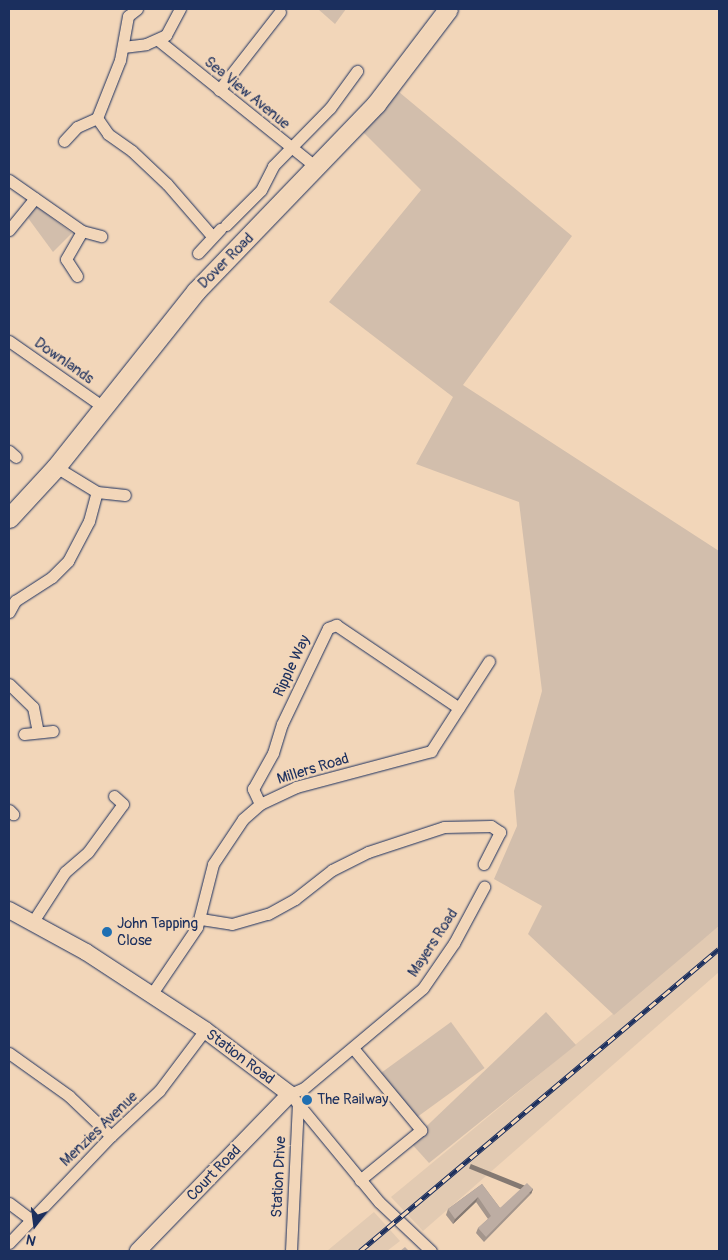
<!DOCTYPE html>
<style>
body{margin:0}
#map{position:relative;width:728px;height:1260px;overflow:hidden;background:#f2d6b9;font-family:Pangolin,sans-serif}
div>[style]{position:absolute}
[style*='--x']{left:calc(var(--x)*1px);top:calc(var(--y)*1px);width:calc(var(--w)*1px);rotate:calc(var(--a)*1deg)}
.built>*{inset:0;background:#e2cab2}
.green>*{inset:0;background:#d2beac;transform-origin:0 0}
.roads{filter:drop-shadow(0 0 1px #1b2f5e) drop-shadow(0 0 1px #1b2f5e)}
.street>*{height:11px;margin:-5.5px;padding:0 5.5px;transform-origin:5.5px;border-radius:5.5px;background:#f2d6b9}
.secondary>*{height:16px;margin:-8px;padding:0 8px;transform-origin:8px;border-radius:8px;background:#f2d6b9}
.primary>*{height:19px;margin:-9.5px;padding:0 9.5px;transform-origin:9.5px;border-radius:9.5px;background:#f2d6b9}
.rail>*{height:5px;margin-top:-2.5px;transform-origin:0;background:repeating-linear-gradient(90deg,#f2d6b9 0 9px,#1b2f5e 0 18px);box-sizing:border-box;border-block:1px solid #1b2f5e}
.wall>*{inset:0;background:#a3958c}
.shaded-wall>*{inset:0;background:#847972;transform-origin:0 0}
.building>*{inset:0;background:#bdada3}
.dots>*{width:14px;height:14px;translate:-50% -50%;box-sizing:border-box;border:2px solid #f2d6b9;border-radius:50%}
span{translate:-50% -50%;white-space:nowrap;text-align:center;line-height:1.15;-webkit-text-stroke:4.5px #f2d6b9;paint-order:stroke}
.street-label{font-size:15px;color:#1b2f5e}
.poi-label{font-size:15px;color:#1b2f5e}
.left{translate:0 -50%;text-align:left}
.frame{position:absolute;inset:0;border:10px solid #1b2f5e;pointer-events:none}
.north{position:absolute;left:10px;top:1200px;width:50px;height:50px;-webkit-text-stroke:4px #f2d6b9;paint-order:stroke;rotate:195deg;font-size:14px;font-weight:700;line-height:20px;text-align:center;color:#1b2f5e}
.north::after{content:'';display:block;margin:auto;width:18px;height:22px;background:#1b2f5e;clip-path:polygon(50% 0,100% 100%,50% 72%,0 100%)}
</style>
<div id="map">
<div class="built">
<div style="clip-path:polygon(719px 926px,719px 972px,423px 1231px,391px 1197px)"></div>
<div style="clip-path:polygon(374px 1212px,400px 1241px,387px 1251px,327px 1251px)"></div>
</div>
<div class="green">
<div style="clip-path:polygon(318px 9px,346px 9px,335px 24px)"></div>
<div style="clip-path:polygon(399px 92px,572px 236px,463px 385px,719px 551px,719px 926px,614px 1015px,528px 934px,542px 906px,494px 879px,517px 826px,514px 791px,542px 691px,519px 502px,416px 464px,453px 397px,329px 302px,421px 190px,362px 131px)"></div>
<div style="clip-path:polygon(36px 206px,72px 233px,53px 252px,28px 218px)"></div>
<div style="clip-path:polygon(546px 1012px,576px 1045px,429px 1163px,410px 1142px)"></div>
<div style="left:451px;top:1022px;width:57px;height:87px;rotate:54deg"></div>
</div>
<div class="roads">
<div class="street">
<div style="--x:137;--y:9;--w:11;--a:142"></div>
<div style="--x:128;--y:16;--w:45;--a:100.3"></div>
<div style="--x:120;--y:60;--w:62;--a:111.6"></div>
<div style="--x:97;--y:118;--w:19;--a:55"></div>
<div style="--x:108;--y:134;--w:29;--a:35"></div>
<div style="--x:132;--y:151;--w:48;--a:43.3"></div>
<div style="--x:167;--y:184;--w:69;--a:49.1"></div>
<div style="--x:158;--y:40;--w:204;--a:38.8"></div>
<div style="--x:123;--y:47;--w:23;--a:-7"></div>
<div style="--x:146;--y:44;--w:22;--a:-24"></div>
<div style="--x:166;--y:35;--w:30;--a:-62"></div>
<div style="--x:219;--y:90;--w:99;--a:-52"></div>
<div style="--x:64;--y:141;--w:19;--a:-47"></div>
<div style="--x:77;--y:127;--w:22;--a:-24"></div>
<div style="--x:9;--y:180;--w:89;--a:34.9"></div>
<div style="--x:82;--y:231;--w:20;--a:15"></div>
<div style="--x:226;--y:225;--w:49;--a:-45"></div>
<div style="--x:261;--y:190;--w:27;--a:-63"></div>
<div style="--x:273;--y:166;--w:81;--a:-45.5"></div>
<div style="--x:330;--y:108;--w:46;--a:-53.9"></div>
<div style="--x:9;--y:230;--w:41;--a:-50.9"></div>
<div style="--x:198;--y:253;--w:33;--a:-47"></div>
<div style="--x:77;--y:276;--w:20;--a:-123"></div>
<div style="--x:66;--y:259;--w:32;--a:-60"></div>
<div style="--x:9;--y:341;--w:113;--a:35"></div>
<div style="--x:9;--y:451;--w:9;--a:41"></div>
<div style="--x:56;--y:467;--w:48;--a:31.4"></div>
<div style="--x:97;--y:492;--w:28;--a:6"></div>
<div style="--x:9;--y:612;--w:13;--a:-61"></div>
<div style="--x:15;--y:601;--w:44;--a:-33"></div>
<div style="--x:52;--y:577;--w:23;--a:-45"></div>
<div style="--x:68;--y:561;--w:45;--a:-62.3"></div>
<div style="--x:89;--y:521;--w:30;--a:-75"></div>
<div style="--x:9;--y:684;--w:33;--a:44"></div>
<div style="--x:33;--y:707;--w:25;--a:79"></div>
<div style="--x:24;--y:734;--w:29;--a:-6"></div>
<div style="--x:260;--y:804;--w:17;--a:-115"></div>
<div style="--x:253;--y:789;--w:41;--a:-60.9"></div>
<div style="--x:273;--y:753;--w:30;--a:-73"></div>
<div style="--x:282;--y:724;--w:106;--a:-64.4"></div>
<div style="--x:328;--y:628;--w:9;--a:-21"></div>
<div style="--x:336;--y:625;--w:148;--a:34"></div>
<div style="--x:9;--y:810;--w:6;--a:45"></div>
<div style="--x:201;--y:919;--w:31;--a:9"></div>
<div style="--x:232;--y:924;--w:37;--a:-16"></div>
<div style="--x:268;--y:914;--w:31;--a:-29"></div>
<div style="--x:295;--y:899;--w:47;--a:-38.1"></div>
<div style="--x:332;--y:870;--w:40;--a:-26.6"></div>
<div style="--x:368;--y:852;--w:80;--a:-18.2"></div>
<div style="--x:444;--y:827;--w:47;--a:-1.2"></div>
<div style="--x:491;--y:826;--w:11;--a:34"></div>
<div style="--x:500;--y:832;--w:36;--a:117"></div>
<div style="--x:32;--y:923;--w:61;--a:-57.1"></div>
<div style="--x:65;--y:872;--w:30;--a:-41"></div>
<div style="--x:88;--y:852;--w:59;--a:-53.9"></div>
<div style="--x:123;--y:804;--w:12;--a:-138"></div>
<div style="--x:151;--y:995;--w:82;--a:-55.9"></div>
<div style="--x:197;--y:927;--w:65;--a:-75.7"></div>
<div style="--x:213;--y:864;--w:54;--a:-56.3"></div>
<div style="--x:243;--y:819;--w:23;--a:-41"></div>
<div style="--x:260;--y:804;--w:40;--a:-25"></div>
<div style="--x:296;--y:787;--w:140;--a:-14.9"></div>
<div style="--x:431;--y:751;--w:107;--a:-57.2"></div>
<div style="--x:353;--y:1048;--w:107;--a:50.3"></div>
<div style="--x:421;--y:1130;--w:79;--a:140.7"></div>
<div style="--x:9;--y:1053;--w:74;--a:35.6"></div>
<div style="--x:69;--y:1096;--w:58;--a:43.6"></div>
<div style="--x:9;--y:1203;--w:26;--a:37"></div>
<div style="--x:9;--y:1243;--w:148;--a:-46.4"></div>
<div style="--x:111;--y:1136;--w:66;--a:-43.2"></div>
<div style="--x:159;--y:1091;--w:76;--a:-53"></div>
<div style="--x:291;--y:1251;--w:147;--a:-87.3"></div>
<div style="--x:431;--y:1251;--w:71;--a:-136.7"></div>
<div style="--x:379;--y:1202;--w:140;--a:-129.5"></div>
<div style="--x:290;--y:1094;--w:15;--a:-23"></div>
<div style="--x:304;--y:1088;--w:155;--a:-40"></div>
<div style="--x:423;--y:988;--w:55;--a:-55.4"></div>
<div style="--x:454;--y:943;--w:64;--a:-61.8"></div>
</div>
<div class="secondary">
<div style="--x:9;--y:910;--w:88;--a:28.6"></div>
<div style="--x:86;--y:952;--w:142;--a:33.2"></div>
<div style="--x:205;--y:1030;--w:106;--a:37"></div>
<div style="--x:290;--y:1094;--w:219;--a:134.1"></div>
</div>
<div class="primary">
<div style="--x:9;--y:518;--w:69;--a:-47.3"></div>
<div style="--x:56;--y:467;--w:225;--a:-51.5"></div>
<div style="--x:196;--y:291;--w:260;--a:-46.1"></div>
<div style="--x:376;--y:104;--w:119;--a:-52.8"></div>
</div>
</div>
<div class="rail">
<div style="--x:360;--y:1251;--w:469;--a:-40.1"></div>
</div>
<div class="wall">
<div style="clip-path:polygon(482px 1184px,500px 1208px,533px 1189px,531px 1194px,484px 1242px,476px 1233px,478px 1228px,488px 1219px,476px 1202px,453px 1224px,446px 1215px,448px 1209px)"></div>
</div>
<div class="shaded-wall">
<div style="left:533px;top:1189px;width:5px;height:67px;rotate:112deg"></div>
<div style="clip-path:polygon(478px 1197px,476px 1202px,453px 1224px,455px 1219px)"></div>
</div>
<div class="building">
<div style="clip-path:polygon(527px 1183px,533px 1189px,486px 1237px,478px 1228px,491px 1216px,478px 1197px,455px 1219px,448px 1209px,482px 1184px,500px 1208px)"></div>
<div style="clip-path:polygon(405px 1247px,409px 1251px,400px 1251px)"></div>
</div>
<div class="dots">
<div style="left:107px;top:932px;background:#1f6fb2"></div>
<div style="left:307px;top:1100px;background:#1f6fb2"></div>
</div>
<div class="street-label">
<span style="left:247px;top:93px;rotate:39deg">Sea View Avenue</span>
<span style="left:226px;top:261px;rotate:-45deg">Dover Road</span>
<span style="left:64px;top:361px;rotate:35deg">Downlands</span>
<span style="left:292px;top:666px;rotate:-65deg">Ripple Way</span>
<span style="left:313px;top:769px;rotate:-17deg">Millers Road</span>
<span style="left:433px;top:943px;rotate:-57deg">Mayers Road</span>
<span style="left:240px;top:1057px;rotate:37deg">Station Road</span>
<span style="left:99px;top:1129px;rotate:-44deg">Menzies Avenue</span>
<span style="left:214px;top:1173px;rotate:-46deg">Court Road</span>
<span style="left:279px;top:1177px;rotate:-87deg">Station Drive</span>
</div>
<div class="poi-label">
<span class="left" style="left:117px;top:932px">John Tapping<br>Close</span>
<span class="left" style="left:317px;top:1100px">The Railway</span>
</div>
<div class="frame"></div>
<div class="north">N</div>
</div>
